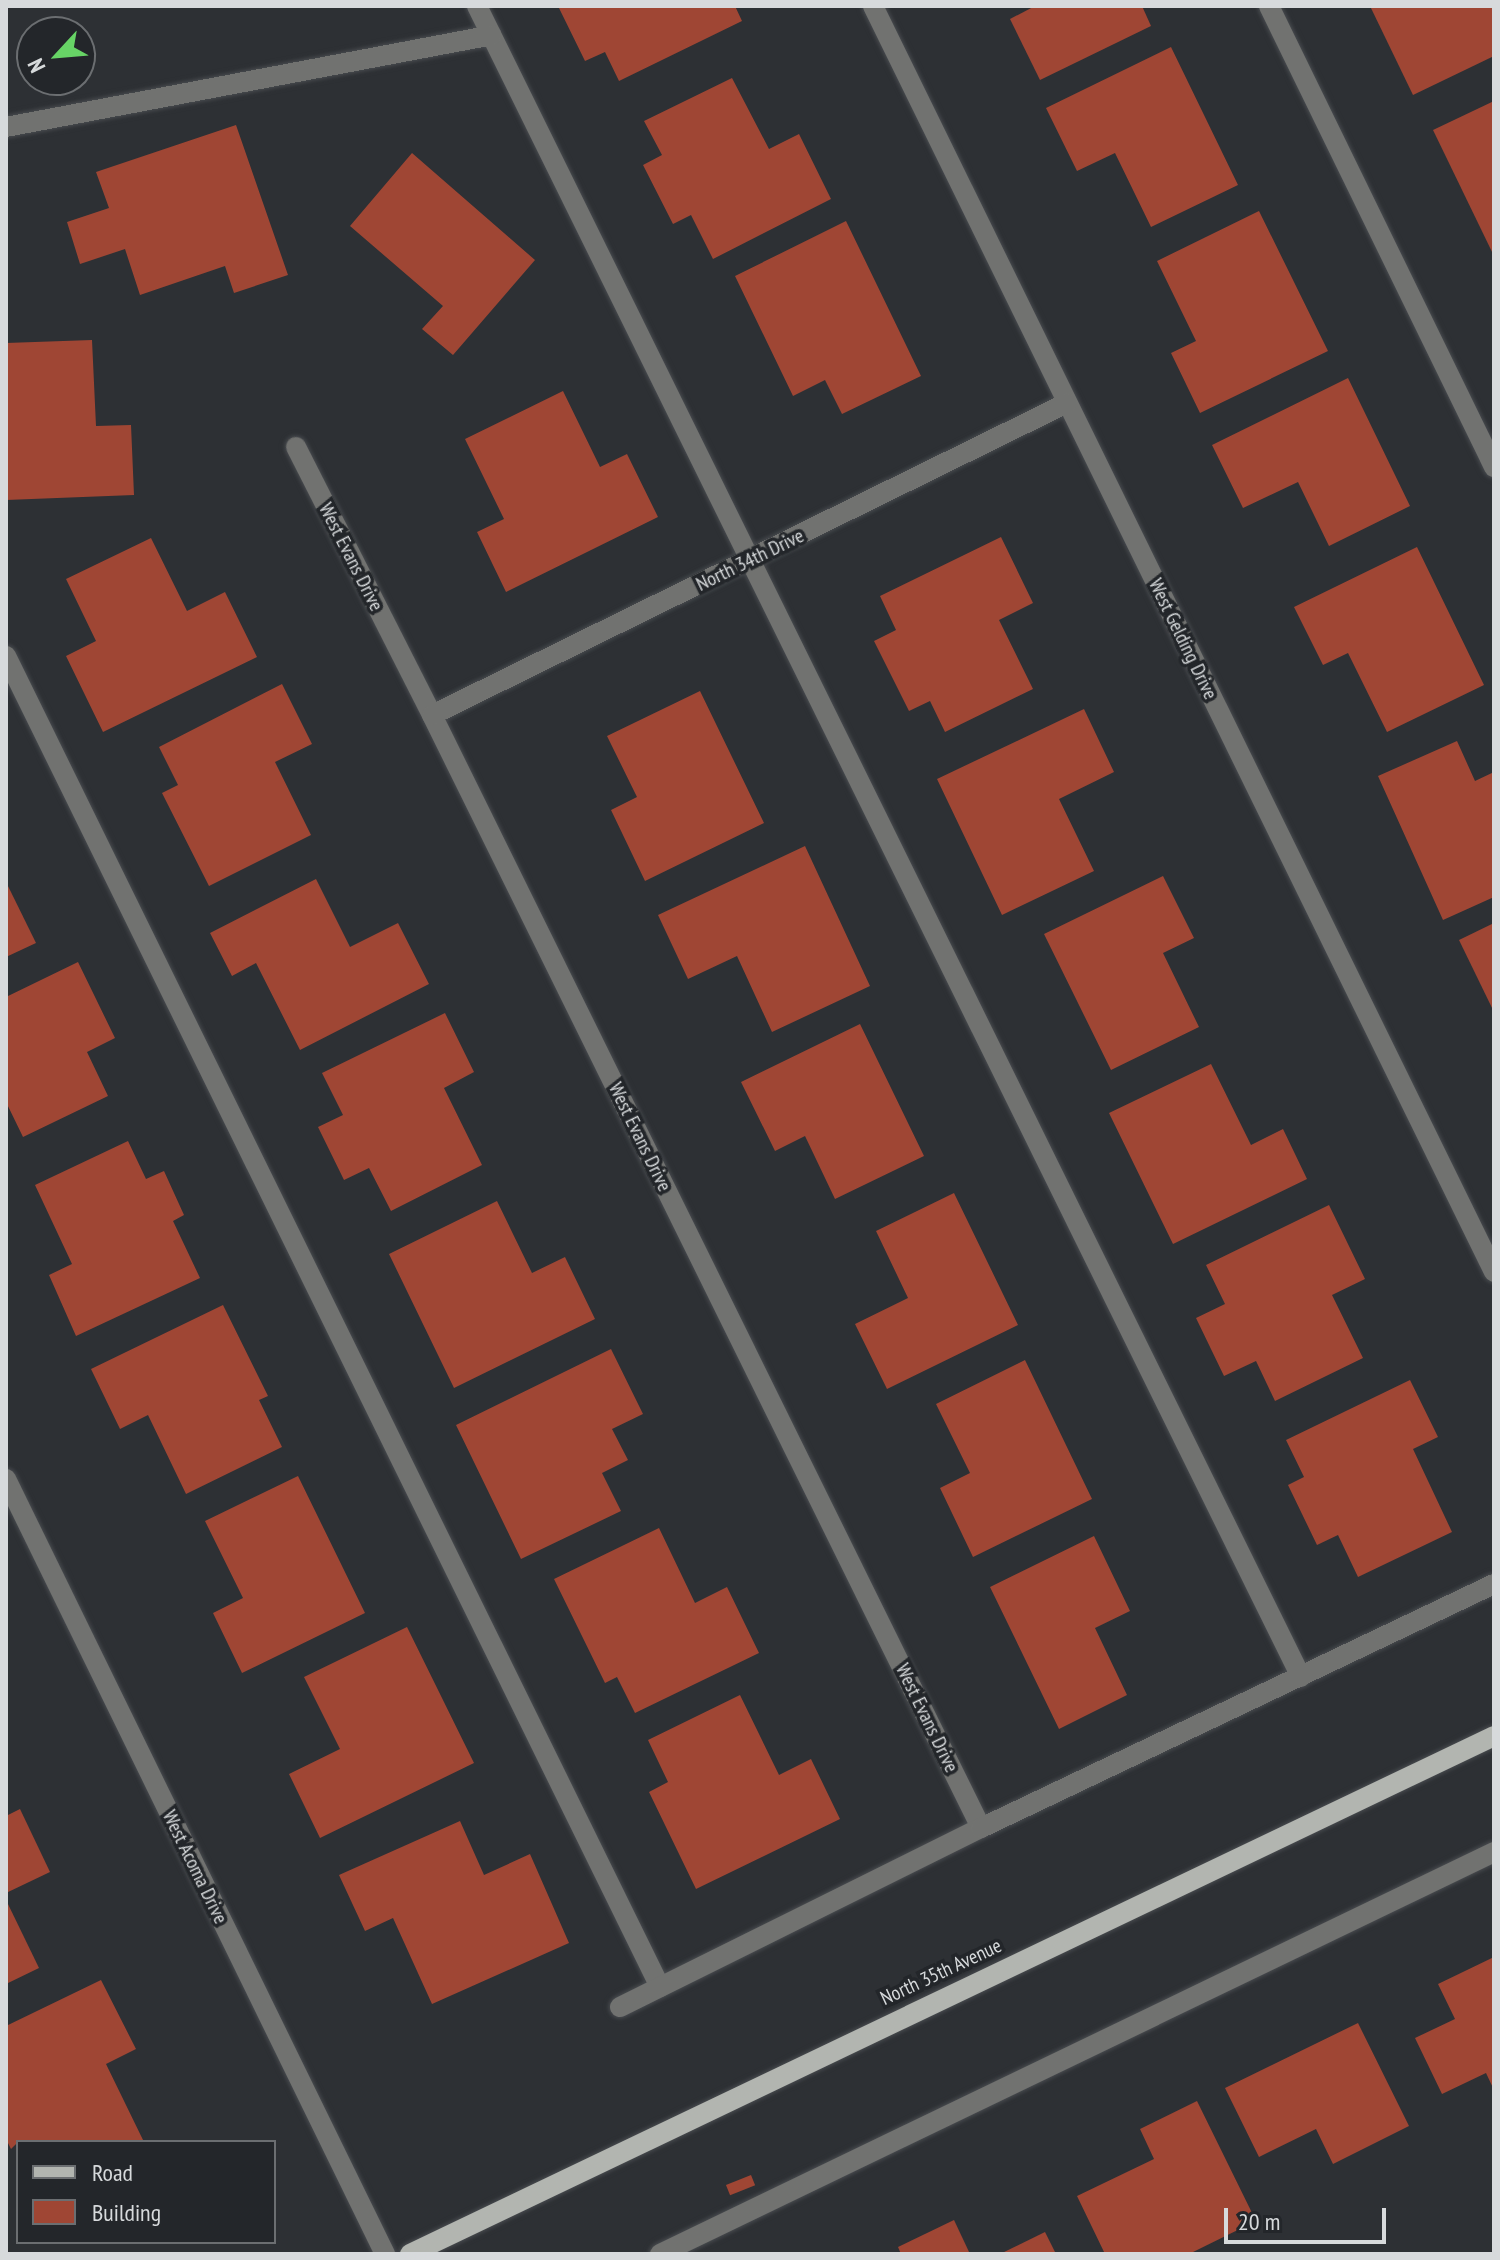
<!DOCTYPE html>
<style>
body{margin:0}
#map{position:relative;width:1500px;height:2260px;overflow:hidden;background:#2d3034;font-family:"PT Sans Narrow",sans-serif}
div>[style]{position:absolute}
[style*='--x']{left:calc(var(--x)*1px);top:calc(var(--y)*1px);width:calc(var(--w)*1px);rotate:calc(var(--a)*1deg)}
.building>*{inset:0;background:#9f4634;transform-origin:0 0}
.roads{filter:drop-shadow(0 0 2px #484b4f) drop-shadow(0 0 2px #484b4f)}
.minor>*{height:20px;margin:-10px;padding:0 10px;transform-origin:10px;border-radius:10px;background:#717270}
.major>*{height:20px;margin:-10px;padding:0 10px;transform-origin:10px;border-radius:10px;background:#b2b5b0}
span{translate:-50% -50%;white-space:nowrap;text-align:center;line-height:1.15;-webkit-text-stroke:7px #23262a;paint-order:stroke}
.street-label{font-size:20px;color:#d7dadc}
.frame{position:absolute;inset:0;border:8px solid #d7dadc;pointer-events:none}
.legend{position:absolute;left:16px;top:2140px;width:260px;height:104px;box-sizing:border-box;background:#23262a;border:2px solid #6b6e71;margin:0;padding:10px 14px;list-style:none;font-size:24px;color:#d7dadc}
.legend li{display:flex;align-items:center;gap:16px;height:40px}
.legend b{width:40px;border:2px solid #6b6e71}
.north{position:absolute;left:16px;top:16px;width:80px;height:80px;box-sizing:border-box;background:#23262a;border:2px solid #6b6e71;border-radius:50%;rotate:244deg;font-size:22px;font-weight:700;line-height:32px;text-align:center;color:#d7dadc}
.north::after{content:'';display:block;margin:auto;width:28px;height:36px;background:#67d466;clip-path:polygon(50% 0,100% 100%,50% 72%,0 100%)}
.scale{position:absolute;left:1224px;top:2208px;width:162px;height:36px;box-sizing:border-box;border:4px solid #d7dadc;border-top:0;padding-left:10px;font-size:24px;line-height:28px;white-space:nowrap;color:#d7dadc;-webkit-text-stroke:6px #23262a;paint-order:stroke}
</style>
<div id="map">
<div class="building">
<div style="clip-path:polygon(558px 6px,735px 6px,742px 21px,619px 81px,605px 52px,585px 61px)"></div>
<div style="clip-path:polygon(1035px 6px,1142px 6px,1151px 26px,1040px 80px,1010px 19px)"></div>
<div style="clip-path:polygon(1370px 6px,1494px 6px,1494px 56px,1413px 95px)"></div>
<div style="clip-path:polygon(1171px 47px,1238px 185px,1151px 227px,1115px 153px,1077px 171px,1046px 108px)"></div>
<div style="clip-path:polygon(732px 78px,769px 149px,799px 134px,831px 199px,713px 259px,691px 215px,673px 224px,643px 165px,662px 155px,644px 121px)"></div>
<div style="clip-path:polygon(1494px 101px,1494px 256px,1433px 130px)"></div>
<div style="clip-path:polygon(236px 125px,288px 275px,234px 293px,225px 266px,140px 295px,125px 249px,80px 264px,67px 222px,109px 208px,96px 172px)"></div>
<div style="clip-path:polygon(412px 153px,535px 260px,453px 355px,422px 329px,443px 306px,350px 226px)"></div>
<div style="clip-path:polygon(1259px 211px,1328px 351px,1200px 413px,1171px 353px,1196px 341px,1157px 261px)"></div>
<div style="clip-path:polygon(846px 221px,921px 376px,842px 414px,825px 380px,793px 396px,735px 276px)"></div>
<div style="clip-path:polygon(92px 340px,96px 426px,131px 425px,134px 495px,6px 500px,6px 343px)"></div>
<div style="clip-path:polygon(1348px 378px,1410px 506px,1329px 546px,1298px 482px,1243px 508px,1212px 445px)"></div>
<div style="clip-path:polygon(563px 391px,600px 467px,627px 454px,658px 517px,506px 592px,477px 532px,504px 519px,465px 439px)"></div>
<div style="clip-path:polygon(1001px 537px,1033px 603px,999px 620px,1033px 689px,945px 732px,930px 701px,909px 711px,874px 641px,896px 630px,880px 596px)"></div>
<div style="clip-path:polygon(151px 538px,187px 611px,225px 592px,257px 657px,103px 732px,66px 656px,96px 641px,66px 579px)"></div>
<div style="clip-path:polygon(1417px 547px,1484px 685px,1387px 732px,1348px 653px,1323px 665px,1294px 607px)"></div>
<div style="clip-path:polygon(282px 684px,312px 744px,275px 762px,311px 835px,209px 886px,162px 793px,178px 785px,159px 747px)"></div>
<div style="clip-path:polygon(700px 691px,764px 823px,645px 881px,611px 810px,637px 797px,607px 736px)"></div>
<div style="clip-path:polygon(1084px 709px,1114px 772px,1059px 799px,1094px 871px,1002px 915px,937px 779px)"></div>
<div style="clip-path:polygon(1457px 741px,1475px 781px,1494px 772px,1494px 897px,1443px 920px,1378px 776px)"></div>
<div style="clip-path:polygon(805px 846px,870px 986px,772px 1032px,737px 956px,688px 979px,658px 915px)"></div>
<div style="clip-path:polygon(1163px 876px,1194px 938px,1163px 953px,1199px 1027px,1111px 1070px,1044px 934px)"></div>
<div style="clip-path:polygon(316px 879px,350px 947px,398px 923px,429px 984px,300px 1050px,256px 963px,232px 976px,210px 933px)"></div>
<div style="clip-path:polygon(6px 882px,36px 943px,6px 957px)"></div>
<div style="clip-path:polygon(1494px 923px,1494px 1012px,1459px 940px)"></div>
<div style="clip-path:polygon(78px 962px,115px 1038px,87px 1052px,108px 1096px,23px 1137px,6px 1102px,6px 997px)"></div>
<div style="clip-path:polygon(445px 1013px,474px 1072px,444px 1088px,482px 1165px,391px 1211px,369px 1168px,344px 1180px,318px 1127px,343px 1115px,322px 1073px)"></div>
<div style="clip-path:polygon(860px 1024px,924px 1156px,835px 1199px,805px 1136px,775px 1151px,741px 1082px)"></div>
<div style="clip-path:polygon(1211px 1064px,1251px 1145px,1283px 1129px,1307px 1179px,1173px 1244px,1109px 1113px)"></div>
<div style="clip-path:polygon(128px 1141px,146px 1179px,164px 1171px,184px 1215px,173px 1221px,200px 1278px,76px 1336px,49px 1275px,72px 1264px,35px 1185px)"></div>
<div style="clip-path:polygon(954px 1193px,1018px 1325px,887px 1389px,855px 1324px,908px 1298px,876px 1231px)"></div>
<div style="clip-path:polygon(497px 1201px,532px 1273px,565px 1257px,595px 1319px,454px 1388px,389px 1254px)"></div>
<div style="clip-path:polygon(1329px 1205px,1365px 1279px,1332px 1295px,1363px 1358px,1275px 1401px,1256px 1361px,1224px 1376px,1196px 1318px,1225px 1304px,1206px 1265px)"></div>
<div style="clip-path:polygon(223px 1305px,268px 1396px,259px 1400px,282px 1447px,186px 1494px,148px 1415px,120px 1429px,91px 1369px)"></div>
<div style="clip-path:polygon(611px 1349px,643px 1414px,612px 1429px,628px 1460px,602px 1473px,621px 1511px,521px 1559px,456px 1425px)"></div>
<div style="clip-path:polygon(1025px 1360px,1092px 1499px,973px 1557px,940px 1488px,970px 1473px,936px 1404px)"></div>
<div style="clip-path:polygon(1410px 1380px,1438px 1437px,1413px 1449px,1452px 1532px,1358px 1577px,1338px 1535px,1317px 1545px,1288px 1485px,1304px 1477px,1286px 1440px)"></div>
<div style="clip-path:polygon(298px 1476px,365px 1613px,242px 1673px,213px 1613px,243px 1598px,205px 1521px)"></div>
<div style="clip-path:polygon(659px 1528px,695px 1603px,727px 1587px,759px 1653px,635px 1713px,617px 1677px,605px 1683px,554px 1579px)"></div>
<div style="clip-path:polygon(1094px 1536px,1130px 1611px,1095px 1628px,1127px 1695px,1059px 1729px,990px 1587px)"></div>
<div style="clip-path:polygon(407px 1627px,474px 1763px,320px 1838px,289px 1774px,340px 1749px,304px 1677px)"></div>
<div style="clip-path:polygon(740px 1695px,779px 1775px,811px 1759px,840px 1819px,696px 1889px,649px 1792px,668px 1782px,648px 1740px)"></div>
<div style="clip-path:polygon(20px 1809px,50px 1872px,6px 1893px,6px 1816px)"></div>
<div style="clip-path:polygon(460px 1821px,484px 1875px,530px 1854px,569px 1943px,432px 2004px,393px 1918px,365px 1931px,339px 1875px)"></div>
<div style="clip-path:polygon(6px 1900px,39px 1968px,6px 1984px)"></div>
<div style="clip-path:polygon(1494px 1957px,1494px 2090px,1486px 2073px,1442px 2094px,1415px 2038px,1455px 2019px,1438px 1984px)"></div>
<div style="clip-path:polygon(101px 1980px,136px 2049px,106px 2064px,144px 2142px,29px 2140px,18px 2142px,11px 2149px,6px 2139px,6px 2026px)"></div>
<div style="clip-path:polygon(1358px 2023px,1409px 2126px,1333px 2164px,1316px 2129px,1259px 2157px,1225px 2088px)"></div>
<div style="clip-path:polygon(1197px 2101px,1256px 2221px,1189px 2254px,1105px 2254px,1077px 2196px,1154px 2159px,1140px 2129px)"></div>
<div style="left:751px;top:2175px;width:11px;height:27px;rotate:68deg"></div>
<div style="clip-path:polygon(954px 2220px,970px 2254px,901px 2254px,898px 2247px)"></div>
<div style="clip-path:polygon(1045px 2232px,1056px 2254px,1000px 2254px)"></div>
</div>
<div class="roads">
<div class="minor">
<div style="--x:477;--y:6;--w:1863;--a:63.75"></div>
<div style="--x:873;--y:6;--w:1410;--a:63.87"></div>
<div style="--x:1269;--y:6;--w:513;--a:63.98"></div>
<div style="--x:6;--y:127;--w:494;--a:-10.7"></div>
<div style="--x:296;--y:447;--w:301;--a:63.1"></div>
<div style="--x:432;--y:715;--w:1241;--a:63.74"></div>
<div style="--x:6;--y:656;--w:1483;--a:63.83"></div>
<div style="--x:432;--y:715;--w:708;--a:-26.17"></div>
<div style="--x:6;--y:1479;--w:863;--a:63.94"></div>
<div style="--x:620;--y:2007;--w:403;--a:-26.4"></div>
<div style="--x:981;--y:1828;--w:568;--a:-25.44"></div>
<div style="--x:660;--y:2254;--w:926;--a:-25.73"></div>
</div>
<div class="major">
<div style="--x:410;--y:2254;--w:1201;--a:-25.54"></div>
</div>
</div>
<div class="street-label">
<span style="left:351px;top:557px;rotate:63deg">West Evans Drive</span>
<span style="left:750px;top:560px;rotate:-26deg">North 34th Drive</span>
<span style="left:1183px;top:639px;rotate:64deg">West Gelding Drive</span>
<span style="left:640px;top:1137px;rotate:64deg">West Evans Drive</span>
<span style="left:927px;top:1718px;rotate:64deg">West Evans Drive</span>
<span style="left:195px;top:1867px;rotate:64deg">West Acoma Drive</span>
<span style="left:941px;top:1972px;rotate:-25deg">North 35th Avenue</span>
</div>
<div class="frame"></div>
<ul class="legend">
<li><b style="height:10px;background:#b2b5b0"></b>Road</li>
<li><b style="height:22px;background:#9f4634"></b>Building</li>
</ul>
<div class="north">N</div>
<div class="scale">20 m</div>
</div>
